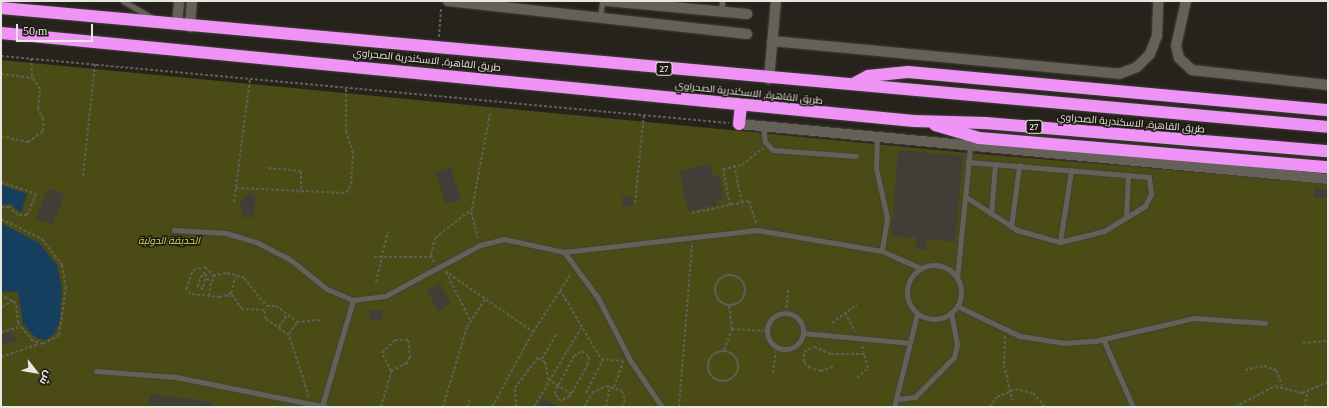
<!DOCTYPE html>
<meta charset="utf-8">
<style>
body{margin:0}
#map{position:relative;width:1329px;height:408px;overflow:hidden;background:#26231c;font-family:"Times New Roman",Cairo,serif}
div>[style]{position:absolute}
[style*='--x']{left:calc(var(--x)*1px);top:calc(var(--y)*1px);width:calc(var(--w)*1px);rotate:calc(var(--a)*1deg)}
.green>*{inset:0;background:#4b4c15}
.water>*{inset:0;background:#163e5f}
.building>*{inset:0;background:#433d37;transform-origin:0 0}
.path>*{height:2px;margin-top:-1px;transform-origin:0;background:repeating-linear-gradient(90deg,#615e58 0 3px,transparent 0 5px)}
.path>.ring{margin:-1px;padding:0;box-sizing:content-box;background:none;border:2px solid #615e58;border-radius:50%}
.roads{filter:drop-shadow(0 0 1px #43413b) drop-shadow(0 0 1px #43413b)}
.service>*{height:5px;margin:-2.5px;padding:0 2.5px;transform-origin:2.5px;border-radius:2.5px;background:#656159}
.service>.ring{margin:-2.5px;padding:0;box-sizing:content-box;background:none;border:5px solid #656159;border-radius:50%}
.minor>*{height:10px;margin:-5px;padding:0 5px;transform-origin:5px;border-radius:5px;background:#656159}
.motorway>*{height:12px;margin:-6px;padding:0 6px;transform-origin:6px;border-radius:6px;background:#ef94f6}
span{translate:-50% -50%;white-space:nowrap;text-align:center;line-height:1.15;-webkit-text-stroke:3px #1d1a13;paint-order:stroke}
.shield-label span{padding:1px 3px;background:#1d1a13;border:1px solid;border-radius:3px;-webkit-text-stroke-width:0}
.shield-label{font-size:9px;color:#e9e7e2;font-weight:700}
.street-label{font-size:10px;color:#e9e7e2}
.park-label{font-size:10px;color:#d4d857;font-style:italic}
.frame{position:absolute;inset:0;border:2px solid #e9e7e2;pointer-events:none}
.north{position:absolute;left:16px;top:352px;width:40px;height:40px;-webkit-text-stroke:3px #1d1a13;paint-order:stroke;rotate:121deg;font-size:11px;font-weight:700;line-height:16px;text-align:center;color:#e9e7e2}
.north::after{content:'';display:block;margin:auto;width:14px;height:18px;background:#e9e7e2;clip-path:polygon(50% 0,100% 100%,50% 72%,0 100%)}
.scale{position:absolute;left:16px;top:24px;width:77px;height:18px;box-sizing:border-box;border:2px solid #e9e7e2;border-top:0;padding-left:5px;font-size:12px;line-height:14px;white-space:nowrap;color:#e9e7e2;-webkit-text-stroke:3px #1d1a13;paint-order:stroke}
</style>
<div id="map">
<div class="green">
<div style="clip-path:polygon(1px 60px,979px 154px,1328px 183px,1328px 407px,1px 407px)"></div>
</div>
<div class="water">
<div style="clip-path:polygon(1px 185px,27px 194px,21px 213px,11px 204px,1px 205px)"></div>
<div style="clip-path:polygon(1px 223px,39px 243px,57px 265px,62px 288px,60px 320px,55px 333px,46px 340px,36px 338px,23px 324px,18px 292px,1px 291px)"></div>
</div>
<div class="building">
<div style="clip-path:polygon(898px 150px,963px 156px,955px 242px,927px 239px,926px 250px,915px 249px,916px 238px,891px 236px)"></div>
<div style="clip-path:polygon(710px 164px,713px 177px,719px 176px,724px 199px,717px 201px,718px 205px,688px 211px,679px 171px)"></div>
<div style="left:451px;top:167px;width:34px;height:16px;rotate:73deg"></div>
<div style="left:48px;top:188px;width:18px;height:33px;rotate:22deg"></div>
<div style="left:1315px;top:188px;width:13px;height:9px;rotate:9deg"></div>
<div style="clip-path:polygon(249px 192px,256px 198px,253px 218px,243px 217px,240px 202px)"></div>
<div style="left:623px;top:196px;width:11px;height:9px;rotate:10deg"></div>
<div style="left:440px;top:283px;width:24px;height:15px;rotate:62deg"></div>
<div style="clip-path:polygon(383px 310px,383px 320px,370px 320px,369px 311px)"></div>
<div style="clip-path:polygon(13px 333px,17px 342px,1px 344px,1px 334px)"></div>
<div style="clip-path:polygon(150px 394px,212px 402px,212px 407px,148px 407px)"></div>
<div style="clip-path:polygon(542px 397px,559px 407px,537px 407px)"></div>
</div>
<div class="path">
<div style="--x:439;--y:37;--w:29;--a:-86"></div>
<div style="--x:1;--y:56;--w:731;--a:5.26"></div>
<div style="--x:1;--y:74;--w:32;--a:7"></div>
<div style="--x:1;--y:136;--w:28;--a:13"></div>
<div style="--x:28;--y:142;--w:19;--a:-36"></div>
<div style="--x:43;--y:131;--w:12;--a:-90"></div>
<div style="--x:43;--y:119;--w:12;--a:-114"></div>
<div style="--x:38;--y:108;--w:19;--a:-84"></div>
<div style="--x:40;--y:89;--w:15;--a:-122"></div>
<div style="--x:32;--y:76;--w:17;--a:-93"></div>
<div style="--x:734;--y:165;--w:39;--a:78"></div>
<div style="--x:268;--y:168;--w:33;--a:5"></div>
<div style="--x:301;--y:171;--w:22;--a:90"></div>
<div style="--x:83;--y:176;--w:113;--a:-83.9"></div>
<div style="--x:1;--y:182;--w:37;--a:19"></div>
<div style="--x:36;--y:194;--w:23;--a:113"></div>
<div style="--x:27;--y:215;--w:9;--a:180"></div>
<div style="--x:18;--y:215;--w:12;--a:-138"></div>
<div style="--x:9;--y:207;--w:8;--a:180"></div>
<div style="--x:236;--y:188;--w:110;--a:2.6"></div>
<div style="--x:346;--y:193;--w:10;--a:-61"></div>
<div style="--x:351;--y:184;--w:31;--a:-86"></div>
<div style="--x:353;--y:153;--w:22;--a:-108"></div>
<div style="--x:346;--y:132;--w:45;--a:-90"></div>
<div style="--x:234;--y:202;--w:124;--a:-82.6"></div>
<div style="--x:635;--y:203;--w:88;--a:-84.2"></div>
<div style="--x:730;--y:205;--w:37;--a:-101"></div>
<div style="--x:723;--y:169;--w:19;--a:-12"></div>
<div style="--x:742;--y:165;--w:27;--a:-39"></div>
<div style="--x:471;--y:212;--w:27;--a:75"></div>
<div style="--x:692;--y:213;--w:58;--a:-11.9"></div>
<div style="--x:749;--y:201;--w:23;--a:72"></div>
<div style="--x:1;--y:219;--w:46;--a:26"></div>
<div style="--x:42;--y:239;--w:33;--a:52"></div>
<div style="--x:62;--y:265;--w:22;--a:80"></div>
<div style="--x:66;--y:287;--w:49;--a:98.3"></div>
<div style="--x:59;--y:335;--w:18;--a:151"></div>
<div style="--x:43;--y:344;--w:10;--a:-163"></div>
<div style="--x:33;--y:341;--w:23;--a:-130"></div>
<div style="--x:18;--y:323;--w:20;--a:-96"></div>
<div style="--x:16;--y:303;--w:17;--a:-152"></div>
<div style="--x:374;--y:257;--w:57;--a:0"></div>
<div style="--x:434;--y:262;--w:8;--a:-113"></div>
<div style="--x:431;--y:255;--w:17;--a:-77"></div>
<div style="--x:435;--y:238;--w:47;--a:-38.1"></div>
<div style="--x:472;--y:209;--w:97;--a:-79.3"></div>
<div style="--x:445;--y:271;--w:107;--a:34.7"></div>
<div style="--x:446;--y:272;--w:54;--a:63.4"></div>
<div style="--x:203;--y:273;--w:3;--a:18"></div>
<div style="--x:206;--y:274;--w:15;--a:101"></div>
<div style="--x:203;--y:289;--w:6;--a:-162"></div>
<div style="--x:197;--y:287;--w:15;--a:-67"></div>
<div class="ring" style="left:715px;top:275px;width:28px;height:28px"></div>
<div style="--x:206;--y:279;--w:9;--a:13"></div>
<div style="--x:376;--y:282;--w:52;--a:-76.8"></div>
<div style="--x:560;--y:290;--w:80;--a:59.3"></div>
<div style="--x:601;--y:359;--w:22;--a:5"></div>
<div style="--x:231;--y:293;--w:16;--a:-75"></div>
<div style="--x:209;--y:296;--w:16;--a:-83"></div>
<div style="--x:226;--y:296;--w:7;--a:0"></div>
<div style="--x:2;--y:307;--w:14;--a:-30"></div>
<div style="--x:786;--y:313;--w:23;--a:-85"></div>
<div style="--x:845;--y:313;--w:21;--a:61"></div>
<div style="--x:832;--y:323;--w:31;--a:-37"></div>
<div style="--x:279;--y:327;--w:14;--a:-56"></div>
<div style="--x:732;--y:329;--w:34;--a:3"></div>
<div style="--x:1;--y:332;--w:20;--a:-15"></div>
<div style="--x:289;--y:334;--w:14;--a:-56"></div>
<div style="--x:1005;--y:336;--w:29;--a:92"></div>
<div style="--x:1004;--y:365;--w:36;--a:77"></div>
<div style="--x:395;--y:340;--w:13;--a:0"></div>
<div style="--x:408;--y:340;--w:17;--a:83"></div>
<div style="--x:410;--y:357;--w:7;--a:117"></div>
<div style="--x:407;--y:363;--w:18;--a:153"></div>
<div style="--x:391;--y:371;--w:20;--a:-117"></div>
<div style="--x:382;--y:353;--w:18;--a:-45"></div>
<div style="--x:1303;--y:343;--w:25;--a:-5"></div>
<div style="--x:724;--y:350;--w:22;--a:-69"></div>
<div style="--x:732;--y:329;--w:24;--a:-97"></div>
<div style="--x:582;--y:351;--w:9;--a:41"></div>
<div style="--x:589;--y:357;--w:7;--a:98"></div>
<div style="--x:588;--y:364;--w:37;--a:119"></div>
<div style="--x:570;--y:396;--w:11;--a:153"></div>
<div style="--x:560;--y:401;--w:9;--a:-126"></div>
<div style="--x:555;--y:394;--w:5;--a:-79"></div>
<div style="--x:556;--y:389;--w:38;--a:-61"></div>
<div style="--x:574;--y:356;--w:9;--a:-32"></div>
<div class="ring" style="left:708px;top:351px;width:28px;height:28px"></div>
<div style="--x:1;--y:357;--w:40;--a:-18.9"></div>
<div style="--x:542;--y:359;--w:30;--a:-60"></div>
<div style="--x:833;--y:367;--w:13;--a:162"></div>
<div style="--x:821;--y:371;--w:11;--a:-165"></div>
<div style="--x:810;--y:368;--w:8;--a:-135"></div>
<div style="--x:804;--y:362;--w:10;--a:-90"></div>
<div style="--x:804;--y:352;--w:11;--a:-27"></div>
<div style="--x:814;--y:347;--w:18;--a:22"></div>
<div style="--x:831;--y:354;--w:34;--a:0"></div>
<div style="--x:1245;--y:370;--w:19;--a:-12"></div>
<div style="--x:1264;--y:366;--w:13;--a:18"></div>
<div style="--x:1276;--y:370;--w:16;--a:68"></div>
<div style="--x:773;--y:373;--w:25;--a:-83"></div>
<div style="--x:857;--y:378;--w:15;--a:-42"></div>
<div style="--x:868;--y:368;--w:24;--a:-105"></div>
<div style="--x:614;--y:387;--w:27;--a:-70"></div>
<div style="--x:586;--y:393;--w:37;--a:-63"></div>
<div style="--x:309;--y:397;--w:65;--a:-107.9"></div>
<div style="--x:289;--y:335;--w:28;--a:-145"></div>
<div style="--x:266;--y:319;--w:9;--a:-103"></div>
<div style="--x:264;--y:310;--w:22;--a:-177"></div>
<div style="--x:242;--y:309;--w:19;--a:-125"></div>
<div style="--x:231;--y:293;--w:12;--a:160"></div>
<div style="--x:220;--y:297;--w:29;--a:-174"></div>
<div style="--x:191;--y:294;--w:7;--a:-135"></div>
<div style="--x:186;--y:289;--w:20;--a:-70"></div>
<div style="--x:193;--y:270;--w:12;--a:-14"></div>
<div style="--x:205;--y:267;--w:12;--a:48"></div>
<div style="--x:213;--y:276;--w:14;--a:-12"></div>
<div style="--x:227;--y:273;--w:18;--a:16"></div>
<div style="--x:244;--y:278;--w:36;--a:51"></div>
<div style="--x:267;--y:306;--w:9;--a:0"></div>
<div style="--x:276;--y:306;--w:26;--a:37"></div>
<div style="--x:297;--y:322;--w:23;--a:-5"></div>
<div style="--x:381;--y:407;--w:37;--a:-74"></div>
<div style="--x:443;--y:407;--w:84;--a:-73.3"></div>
<div style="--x:467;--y:327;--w:35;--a:-57"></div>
<div style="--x:467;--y:407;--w:9;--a:-72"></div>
<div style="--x:492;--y:407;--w:85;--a:-61.3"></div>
<div style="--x:533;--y:332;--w:69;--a:-56.8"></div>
<div style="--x:516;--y:407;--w:19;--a:-93"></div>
<div style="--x:515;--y:388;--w:38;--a:-53"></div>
<div style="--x:538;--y:358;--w:8;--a:30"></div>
<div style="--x:545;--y:362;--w:17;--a:80"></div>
<div style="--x:548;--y:379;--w:27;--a:33"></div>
<div style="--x:534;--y:407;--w:92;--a:-59.3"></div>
<div style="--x:584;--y:407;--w:16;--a:-60"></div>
<div style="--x:592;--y:393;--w:16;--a:-27"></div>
<div style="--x:606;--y:386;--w:17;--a:17"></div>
<div style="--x:622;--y:391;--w:9;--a:72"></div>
<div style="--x:625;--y:400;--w:8;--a:113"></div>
<div style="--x:606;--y:407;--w:21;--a:-79"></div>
<div style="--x:679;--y:407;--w:164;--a:-85.4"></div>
<div style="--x:990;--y:407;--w:12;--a:-55"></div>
<div style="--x:997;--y:397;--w:20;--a:-24"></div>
<div style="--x:1015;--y:389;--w:18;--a:13"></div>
<div style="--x:1033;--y:393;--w:18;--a:49"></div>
<div style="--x:1235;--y:407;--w:45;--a:-27.7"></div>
<div style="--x:1275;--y:386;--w:28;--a:15"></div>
<div style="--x:1302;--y:393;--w:28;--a:-23"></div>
<div style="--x:1305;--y:407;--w:15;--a:-82"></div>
</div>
<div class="roads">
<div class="service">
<div style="--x:123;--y:1;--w:34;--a:30"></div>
<div style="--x:721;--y:11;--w:10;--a:-84"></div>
<div style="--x:600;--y:18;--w:17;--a:-83"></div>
<div style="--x:763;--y:126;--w:16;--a:83"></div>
<div style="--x:765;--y:142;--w:11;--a:45"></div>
<div style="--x:773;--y:150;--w:83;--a:4.1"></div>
<div style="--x:877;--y:139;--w:29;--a:92"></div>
<div style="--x:876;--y:168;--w:51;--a:77.6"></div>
<div style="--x:887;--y:218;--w:33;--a:99"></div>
<div style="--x:966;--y:197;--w:61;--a:32.9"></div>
<div style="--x:1017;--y:230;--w:45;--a:15.6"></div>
<div style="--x:1060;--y:242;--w:45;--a:-14"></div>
<div style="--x:1104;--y:231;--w:48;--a:-31.4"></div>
<div style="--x:1145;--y:206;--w:13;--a:-63"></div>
<div style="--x:1151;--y:194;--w:17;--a:-97"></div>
<div style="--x:1149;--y:177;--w:182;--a:-175.3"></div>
<div style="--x:991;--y:214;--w:50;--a:-85.4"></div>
<div style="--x:1126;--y:218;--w:43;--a:-87.3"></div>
<div style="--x:1011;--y:227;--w:62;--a:-82.5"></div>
<div style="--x:174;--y:230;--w:52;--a:3.3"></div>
<div style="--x:226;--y:233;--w:34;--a:17"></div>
<div style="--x:258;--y:243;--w:34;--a:27"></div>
<div style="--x:288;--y:258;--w:50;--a:38.5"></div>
<div style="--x:327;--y:289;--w:28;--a:23"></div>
<div style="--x:353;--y:300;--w:32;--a:-7"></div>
<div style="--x:385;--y:296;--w:108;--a:-28.2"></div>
<div style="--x:480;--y:245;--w:25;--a:-14"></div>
<div style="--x:504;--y:239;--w:61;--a:12.2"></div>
<div style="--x:564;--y:252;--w:194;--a:-6.5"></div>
<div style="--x:757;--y:230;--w:127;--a:9.5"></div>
<div style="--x:882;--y:251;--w:42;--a:24.1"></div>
<div style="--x:1060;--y:242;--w:73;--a:-81.3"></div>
<div style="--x:564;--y:252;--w:57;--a:53.5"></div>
<div style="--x:598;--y:298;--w:70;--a:62.7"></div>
<div style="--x:630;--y:360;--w:57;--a:55.8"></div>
<div class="ring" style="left:907px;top:265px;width:49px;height:49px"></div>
<div style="--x:957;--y:278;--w:132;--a:-84.3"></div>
<div style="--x:957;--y:306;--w:70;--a:25.5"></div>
<div style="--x:1020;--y:336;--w:45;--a:9"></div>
<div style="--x:1064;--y:343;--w:31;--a:-4"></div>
<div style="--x:1095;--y:341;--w:102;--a:-13.1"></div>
<div style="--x:1194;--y:318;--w:71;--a:4"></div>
<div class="ring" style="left:767px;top:313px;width:31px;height:31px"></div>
<div style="--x:803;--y:333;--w:107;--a:5.3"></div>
<div style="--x:1103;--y:339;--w:74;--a:66.2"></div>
<div style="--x:96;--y:371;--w:80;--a:4.3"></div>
<div style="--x:176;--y:377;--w:153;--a:11.3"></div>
<div style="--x:897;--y:399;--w:18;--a:-6"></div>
<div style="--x:915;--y:397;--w:56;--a:-45.7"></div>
<div style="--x:954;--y:357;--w:13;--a:-77"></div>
<div style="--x:957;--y:344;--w:32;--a:-101"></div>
<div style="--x:322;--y:406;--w:110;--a:-73.7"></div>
<div style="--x:894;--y:407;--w:96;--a:-76.1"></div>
</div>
<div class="minor">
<div style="--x:448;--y:1;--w:301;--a:6.3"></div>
<div style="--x:607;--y:1;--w:141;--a:5.3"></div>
<div style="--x:1186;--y:1;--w:46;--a:102.5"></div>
<div style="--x:1176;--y:46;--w:12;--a:76"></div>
<div style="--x:1179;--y:58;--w:18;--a:43"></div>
<div style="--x:1192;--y:70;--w:137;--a:6.3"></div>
<div style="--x:177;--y:25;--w:24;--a:-85"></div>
<div style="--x:190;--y:27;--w:26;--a:-86"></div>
<div style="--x:772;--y:41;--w:349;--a:5.4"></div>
<div style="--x:1119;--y:74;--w:19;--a:-21"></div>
<div style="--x:1137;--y:67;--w:18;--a:-45"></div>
<div style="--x:1150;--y:54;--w:19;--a:-69"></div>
<div style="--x:1157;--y:36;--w:35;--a:-88"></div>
<div style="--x:769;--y:79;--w:78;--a:-84.9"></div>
<div style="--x:739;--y:124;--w:592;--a:5.33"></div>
</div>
<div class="motorway">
<div style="--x:1;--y:8;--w:1332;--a:5.12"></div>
<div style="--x:1;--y:33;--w:917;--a:5.51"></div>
<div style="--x:914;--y:121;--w:71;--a:1.6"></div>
<div style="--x:985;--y:123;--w:344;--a:4.7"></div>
<div style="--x:853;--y:84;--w:17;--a:-28"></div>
<div style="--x:868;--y:76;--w:40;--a:-5.7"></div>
<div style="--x:908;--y:72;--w:422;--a:5.2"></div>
<div style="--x:739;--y:124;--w:19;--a:-84"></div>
<div style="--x:935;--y:125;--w:46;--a:16.5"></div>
<div style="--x:979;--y:138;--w:350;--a:4.8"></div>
</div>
</div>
<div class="shield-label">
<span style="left:664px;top:69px">27</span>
<span style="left:1034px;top:127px">27</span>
</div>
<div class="street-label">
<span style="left:427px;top:60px;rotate:6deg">طريق القاهرة, الاسكندرية الصحراوي</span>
<span style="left:749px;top:93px;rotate:6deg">طريق القاهرة, الاسكندرية الصحراوي</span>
<span style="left:1131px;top:123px;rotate:5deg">طريق القاهرة, الاسكندرية الصحراوي</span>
</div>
<div class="park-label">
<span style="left:169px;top:241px">الحديقة الدولية</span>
</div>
<div class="frame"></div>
<div class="north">ش</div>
<div class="scale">50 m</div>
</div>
